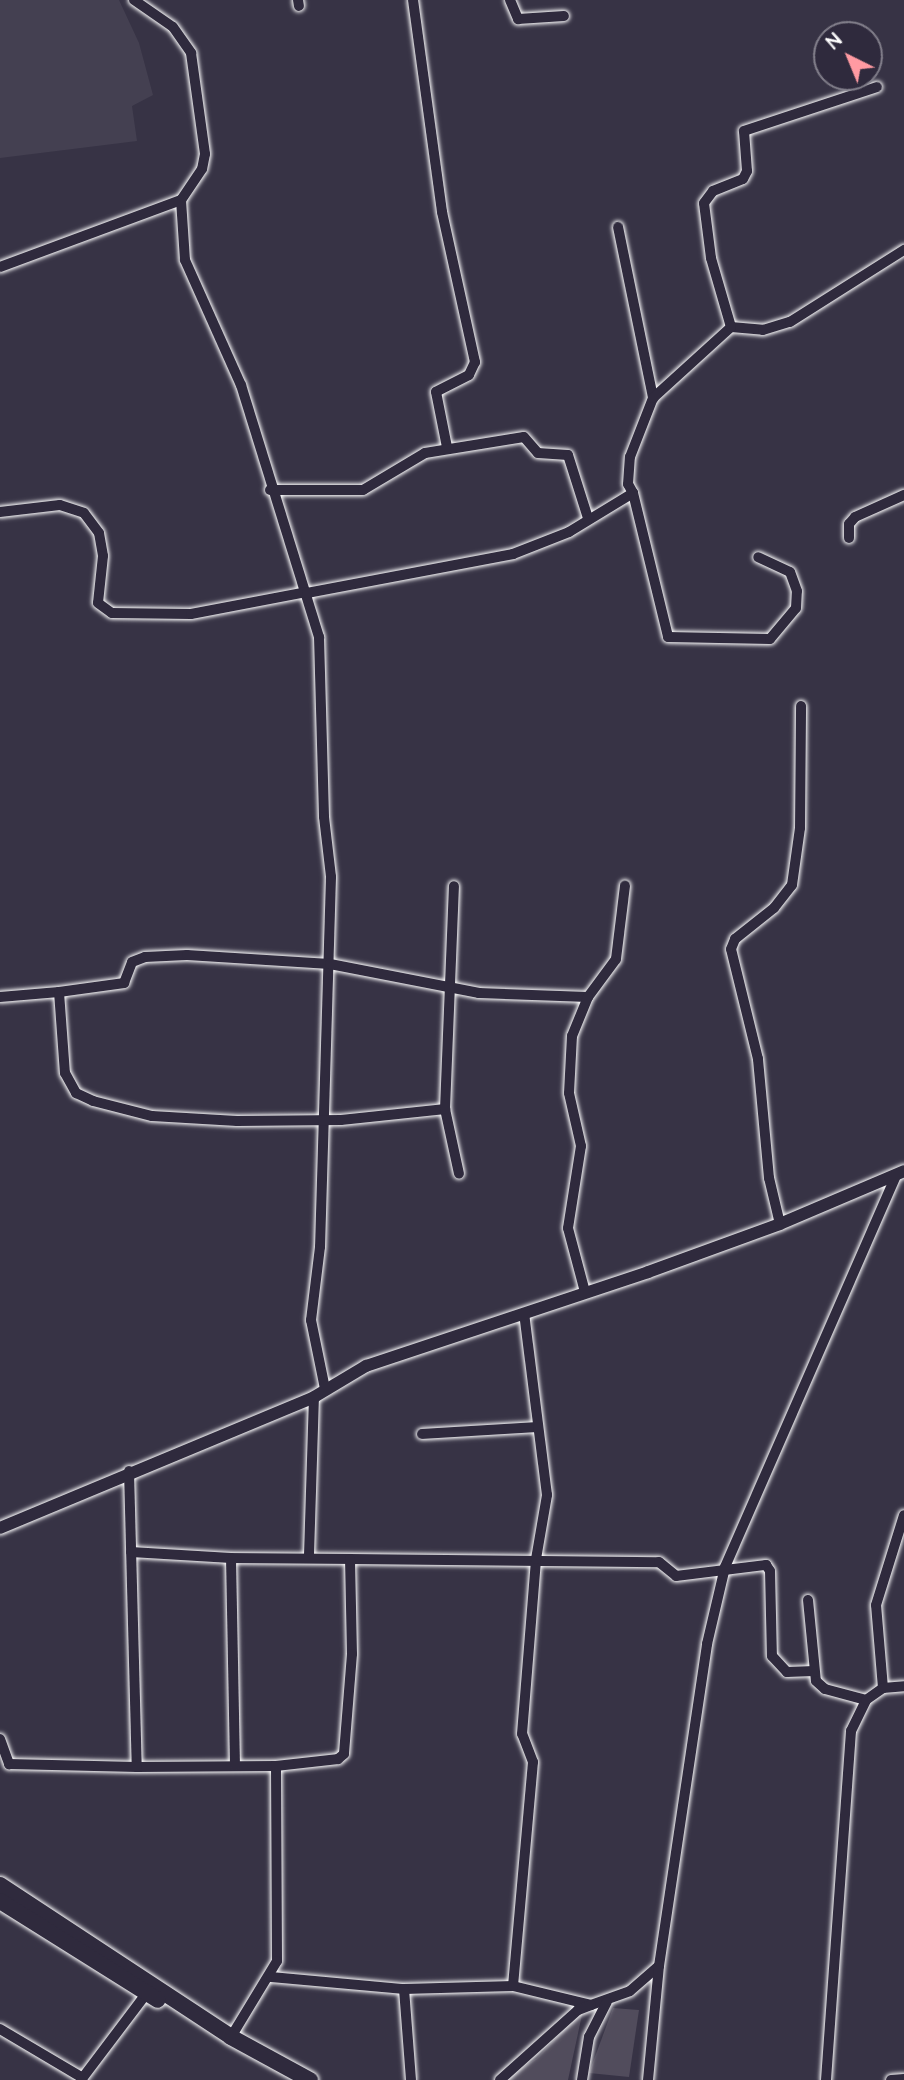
<!DOCTYPE html>
<style>
body{margin:0}
#map{position:relative;width:904px;height:2080px;overflow:hidden;background:#373345;font-family:"Architects Daughter",sans-serif}
div>[style]{position:absolute}
[style*='--x']{left:calc(var(--x)*1px);top:calc(var(--y)*1px);width:calc(var(--w)*1px);rotate:calc(var(--a)*1deg)}
.built>*{inset:0;background:#444051}
.green>*{inset:0;background:#514c5c}
.roads{filter:drop-shadow(0 0 2px #fff) drop-shadow(0 0 2px #fff)}
.minor>*{height:10px;margin:-5px;padding:0 5px;transform-origin:5px;border-radius:5px;background:#2f2a3d}
.tertiary>*{height:12px;margin:-6px;padding:0 6px;transform-origin:6px;border-radius:6px;background:#2f2a3d}
.primary>*{height:16px;margin:-8px;padding:0 8px;transform-origin:8px;border-radius:8px;background:#2f2a3d}
span{translate:-50% -50%;white-space:nowrap;text-align:center;line-height:1.15;-webkit-text-stroke:5px #2f2a3d;paint-order:stroke}
.north{position:absolute;left:813px;top:21px;width:70px;height:70px;box-sizing:border-box;background:#2f2a3d;border:2px solid #827f8b;border-radius:50%;rotate:317deg;font-size:19px;font-weight:700;line-height:28px;text-align:center;color:#fff}
.north::after{content:'';display:block;margin:auto;width:24px;height:32px;background:#ff9aa2;clip-path:polygon(50% 0,100% 100%,50% 72%,0 100%)}
</style>
<div id="map">
<div class="built">
<div style="clip-path:polygon(0 0,119px 0,139px 43px,153px 95px,132px 106px,137px 141px,0 158px)"></div>
</div>
<div class="green">
<div style="clip-path:polygon(613px 2008px,639px 2010px,629px 2077px,589px 2073px)"></div>
<div style="clip-path:polygon(583px 2010px,568px 2080px,504px 2080px,537px 2058px)"></div>
</div>
<div class="roads">
<div class="minor">
<div style="--x:134;--y:0;--w:47;--a:34.7"></div>
<div style="--x:173;--y:27;--w:32;--a:55"></div>
<div style="--x:191;--y:53;--w:102;--a:82.1"></div>
<div style="--x:205;--y:154;--w:15;--a:101"></div>
<div style="--x:202;--y:169;--w:37;--a:124"></div>
<div style="--x:181;--y:200;--w:60;--a:86.2"></div>
<div style="--x:185;--y:260;--w:137;--a:65.9"></div>
<div style="--x:241;--y:385;--w:264;--a:72.8"></div>
<div style="--x:319;--y:637;--w:180;--a:88.4"></div>
<div style="--x:324;--y:817;--w:60;--a:83.3"></div>
<div style="--x:331;--y:877;--w:370;--a:91.7"></div>
<div style="--x:320;--y:1247;--w:74;--a:97"></div>
<div style="--x:311;--y:1320;--w:70;--a:78.5"></div>
<div style="--x:298;--y:0;--w:6;--a:81"></div>
<div style="--x:413;--y:0;--w:214;--a:82.2"></div>
<div style="--x:442;--y:212;--w:154;--a:77.6"></div>
<div style="--x:475;--y:362;--w:14;--a:115"></div>
<div style="--x:469;--y:375;--w:37;--a:153"></div>
<div style="--x:436;--y:392;--w:56;--a:78.7"></div>
<div style="--x:510;--y:0;--w:21;--a:67"></div>
<div style="--x:518;--y:19;--w:46;--a:-3.7"></div>
<div style="--x:618;--y:227;--w:175;--a:78.4"></div>
<div style="--x:0;--y:267;--w:193;--a:-20.3"></div>
<div style="--x:731;--y:327;--w:32;--a:5"></div>
<div style="--x:763;--y:330;--w:28;--a:-17"></div>
<div style="--x:790;--y:322;--w:135;--a:-32.3"></div>
<div style="--x:270;--y:490;--w:93;--a:0"></div>
<div style="--x:363;--y:490;--w:72;--a:-30.8"></div>
<div style="--x:425;--y:453;--w:100;--a:-9.2"></div>
<div style="--x:524;--y:437;--w:21;--a:49"></div>
<div style="--x:538;--y:453;--w:30;--a:4"></div>
<div style="--x:568;--y:455;--w:66;--a:72.4"></div>
<div style="--x:633;--y:493;--w:10;--a:-119"></div>
<div style="--x:628;--y:484;--w:27;--a:-86"></div>
<div style="--x:630;--y:457;--w:63;--a:-68.7"></div>
<div style="--x:653;--y:398;--w:105;--a:-42.3"></div>
<div style="--x:731;--y:327;--w:72;--a:-106.2"></div>
<div style="--x:711;--y:258;--w:55;--a:-97.3"></div>
<div style="--x:704;--y:203;--w:15;--a:-53"></div>
<div style="--x:713;--y:191;--w:32;--a:-22"></div>
<div style="--x:743;--y:179;--w:9;--a:-63"></div>
<div style="--x:747;--y:171;--w:40;--a:-94.3"></div>
<div style="--x:744;--y:131;--w:140;--a:-18.3"></div>
<div style="--x:0;--y:512;--w:60;--a:-6.7"></div>
<div style="--x:60;--y:505;--w:25;--a:18"></div>
<div style="--x:84;--y:513;--w:25;--a:53"></div>
<div style="--x:99;--y:533;--w:23;--a:80"></div>
<div style="--x:103;--y:556;--w:47;--a:96.1"></div>
<div style="--x:98;--y:603;--w:17;--a:36"></div>
<div style="--x:112;--y:613;--w:79;--a:0.7"></div>
<div style="--x:191;--y:614;--w:117;--a:-10.8"></div>
<div style="--x:849;--y:538;--w:14;--a:-90"></div>
<div style="--x:849;--y:524;--w:9;--a:-49"></div>
<div style="--x:855;--y:517;--w:54;--a:-24.2"></div>
<div style="--x:307;--y:593;--w:210;--a:-10.7"></div>
<div style="--x:513;--y:554;--w:60;--a:-21.4"></div>
<div style="--x:569;--y:532;--w:75;--a:-31.4"></div>
<div style="--x:633;--y:493;--w:148;--a:76.3"></div>
<div style="--x:668;--y:637;--w:102;--a:1.1"></div>
<div style="--x:770;--y:639;--w:40;--a:-50"></div>
<div style="--x:796;--y:608;--w:17;--a:-87"></div>
<div style="--x:797;--y:591;--w:20;--a:-110"></div>
<div style="--x:790;--y:572;--w:35;--a:-155"></div>
<div style="--x:59;--y:992;--w:66;--a:-7.9"></div>
<div style="--x:124;--y:983;--w:22;--a:-69"></div>
<div style="--x:132;--y:962;--w:14;--a:-21"></div>
<div style="--x:145;--y:957;--w:42;--a:-2.7"></div>
<div style="--x:187;--y:955;--w:143;--a:3.6"></div>
<div style="--x:330;--y:964;--w:152;--a:11"></div>
<div style="--x:479;--y:993;--w:109;--a:2.1"></div>
<div style="--x:588;--y:997;--w:47;--a:-53.6"></div>
<div style="--x:616;--y:959;--w:74;--a:-83"></div>
<div style="--x:0;--y:997;--w:59;--a:-4.8"></div>
<div style="--x:59;--y:992;--w:81;--a:85.8"></div>
<div style="--x:65;--y:1073;--w:23;--a:61"></div>
<div style="--x:76;--y:1093;--w:19;--a:25"></div>
<div style="--x:93;--y:1101;--w:61;--a:14.3"></div>
<div style="--x:152;--y:1116;--w:85;--a:3.4"></div>
<div style="--x:237;--y:1121;--w:104;--a:-0.6"></div>
<div style="--x:341;--y:1120;--w:105;--a:-6"></div>
<div style="--x:445;--y:1109;--w:66;--a:77.8"></div>
<div style="--x:445;--y:1109;--w:223;--a:-87.7"></div>
<div style="--x:780;--y:1224;--w:47;--a:-103.4"></div>
<div style="--x:769;--y:1178;--w:120;--a:-95.3"></div>
<div style="--x:758;--y:1059;--w:113;--a:-103.8"></div>
<div style="--x:731;--y:949;--w:11;--a:-68"></div>
<div style="--x:735;--y:939;--w:50;--a:-38.5"></div>
<div style="--x:774;--y:908;--w:29;--a:-52"></div>
<div style="--x:792;--y:885;--w:58;--a:-82"></div>
<div style="--x:800;--y:828;--w:122;--a:-89.5"></div>
<div style="--x:585;--y:1292;--w:66;--a:-104.9"></div>
<div style="--x:568;--y:1228;--w:83;--a:-81"></div>
<div style="--x:581;--y:1146;--w:54;--a:-102.8"></div>
<div style="--x:569;--y:1093;--w:57;--a:-87"></div>
<div style="--x:572;--y:1036;--w:42;--a:-67.7"></div>
<div style="--x:422;--y:1434;--w:115;--a:-3.5"></div>
<div style="--x:129;--y:1471;--w:296;--a:88.5"></div>
<div style="--x:137;--y:1767;--w:139;--a:-0.4"></div>
<div style="--x:276;--y:1766;--w:195;--a:89.7"></div>
<div style="--x:277;--y:1961;--w:89;--a:121.2"></div>
<div style="--x:131;--y:1552;--w:100;--a:3.4"></div>
<div style="--x:309;--y:1555;--w:158;--a:-88.2"></div>
<div style="--x:350;--y:1559;--w:309;--a:0.6"></div>
<div style="--x:659;--y:1562;--w:22;--a:39"></div>
<div style="--x:676;--y:1576;--w:91;--a:-7"></div>
<div style="--x:766;--y:1565;--w:7;--a:56"></div>
<div style="--x:770;--y:1571;--w:85;--a:88.7"></div>
<div style="--x:772;--y:1656;--w:22;--a:47"></div>
<div style="--x:787;--y:1672;--w:27;--a:-2"></div>
<div style="--x:808;--y:1600;--w:81;--a:84.4"></div>
<div style="--x:816;--y:1681;--w:12;--a:42"></div>
<div style="--x:825;--y:1689;--w:42;--a:15"></div>
<div style="--x:883;--y:1688;--w:83;--a:-94.8"></div>
<div style="--x:876;--y:1605;--w:94;--a:-72.7"></div>
<div style="--x:0;--y:1739;--w:27;--a:70"></div>
<div style="--x:9;--y:1764;--w:128;--a:1.3"></div>
<div style="--x:235;--y:1766;--w:208;--a:-91.1"></div>
<div style="--x:231;--y:1558;--w:119;--a:0.5"></div>
<div style="--x:350;--y:1559;--w:95;--a:88.8"></div>
<div style="--x:352;--y:1654;--w:100;--a:94.6"></div>
<div style="--x:344;--y:1754;--w:8;--a:140"></div>
<div style="--x:338;--y:1759;--w:62;--a:173.6"></div>
<div style="--x:271;--y:1977;--w:134;--a:5.2"></div>
<div style="--x:404;--y:1989;--w:109;--a:-1.6"></div>
<div style="--x:513;--y:1986;--w:80;--a:13.7"></div>
<div style="--x:591;--y:2005;--w:41;--a:-19.7"></div>
<div style="--x:630;--y:1991;--w:38;--a:-41"></div>
<div style="--x:659;--y:1966;--w:326;--a:-81.5"></div>
<div style="--x:707;--y:1644;--w:79;--a:-76.8"></div>
<div style="--x:725;--y:1567;--w:425;--a:-66.4"></div>
<div style="--x:513;--y:1986;--w:225;--a:-84.9"></div>
<div style="--x:533;--y:1762;--w:30;--a:-111"></div>
<div style="--x:522;--y:1734;--w:176;--a:-85.4"></div>
<div style="--x:536;--y:1559;--w:65;--a:-80.2"></div>
<div style="--x:547;--y:1495;--w:182;--a:-97.2"></div>
<div style="--x:404;--y:1989;--w:91;--a:85.6"></div>
<div style="--x:0;--y:2029;--w:96;--a:30.6"></div>
<div style="--x:81;--y:2080;--w:108;--a:-52.9"></div>
<div style="--x:500;--y:2080;--w:105;--a:-41.9"></div>
<div style="--x:578;--y:2010;--w:14;--a:-21"></div>
<div style="--x:582;--y:2080;--w:44;--a:-80.8"></div>
<div style="--x:589;--y:2037;--w:39;--a:-63"></div>
<div style="--x:648;--y:2080;--w:115;--a:-84.5"></div>
<div style="--x:826;--y:2080;--w:350;--a:-85.9"></div>
<div style="--x:851;--y:1731;--w:34;--a:-64"></div>
<div style="--x:866;--y:1700;--w:21;--a:-35"></div>
<div style="--x:883;--y:1688;--w:21;--a:-5"></div>
<div style="--x:891;--y:2080;--w:13;--a:-4"></div>
</div>
<div class="tertiary">
<div style="--x:0;--y:1528;--w:340;--a:-22.6"></div>
<div style="--x:314;--y:1397;--w:61;--a:-30.8"></div>
<div style="--x:366;--y:1366;--w:297;--a:-18.4"></div>
<div style="--x:648;--y:1272;--w:140;--a:-20"></div>
<div style="--x:780;--y:1224;--w:135;--a:-23.1"></div>
</div>
<div class="primary">
<div style="--x:0;--y:1885;--w:277;--a:33.3"></div>
<div style="--x:231;--y:2037;--w:90;--a:28.6"></div>
<div style="--x:0;--y:1901;--w:186;--a:32.1"></div>
</div>
</div>
<div class="north">N</div>
</div>
